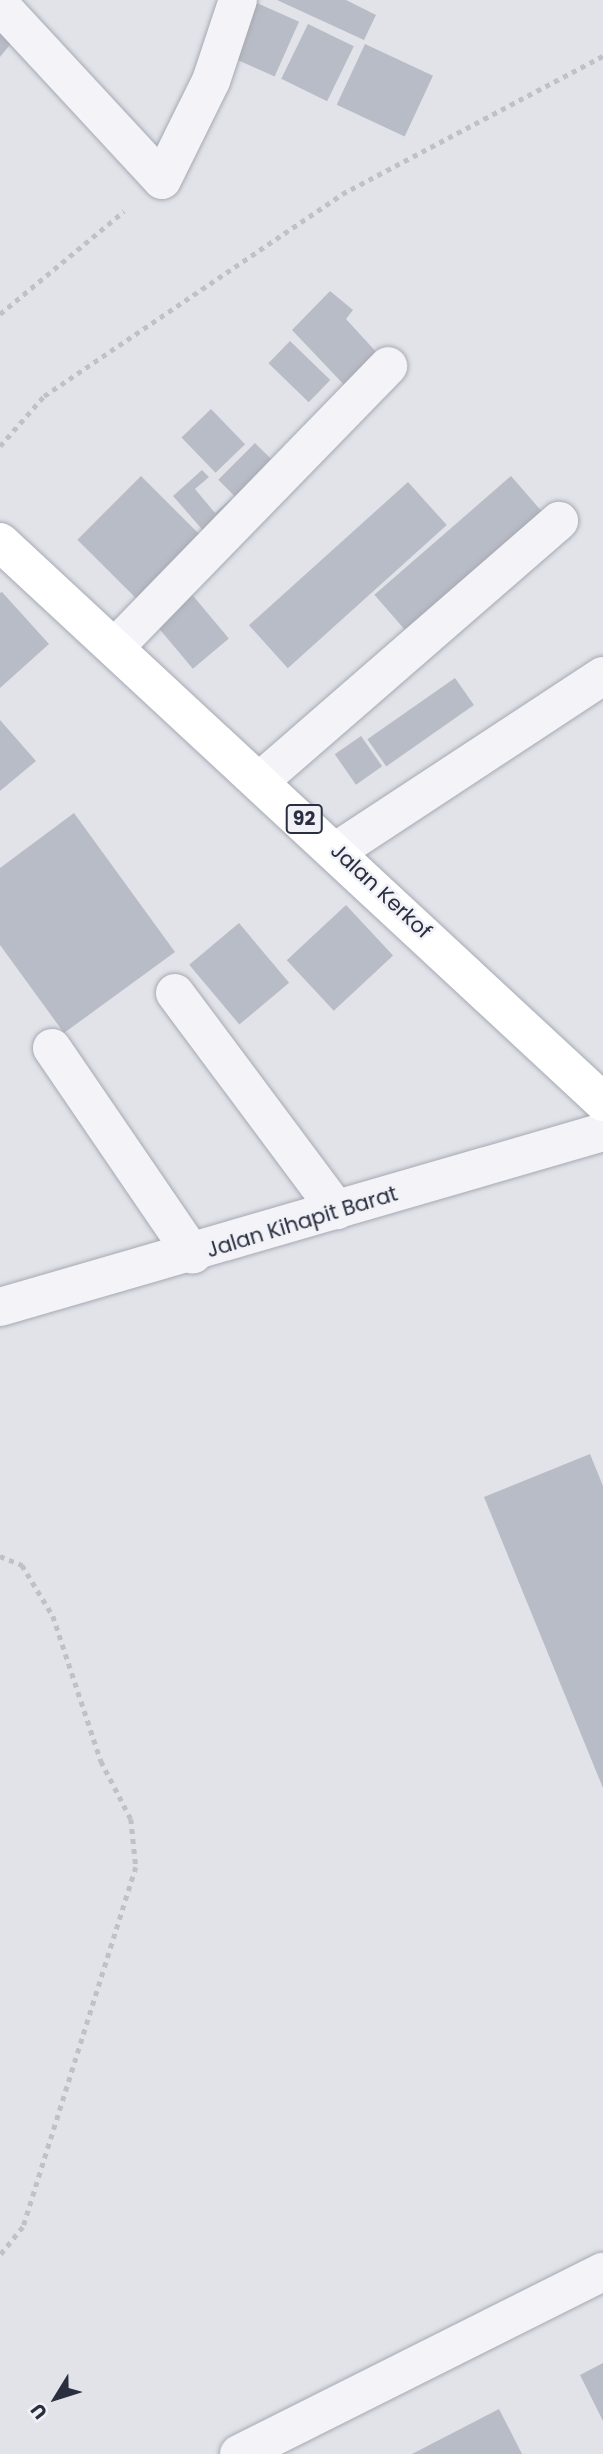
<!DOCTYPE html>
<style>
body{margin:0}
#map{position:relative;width:603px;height:2454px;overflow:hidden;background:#e1e3e9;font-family:Poppins,sans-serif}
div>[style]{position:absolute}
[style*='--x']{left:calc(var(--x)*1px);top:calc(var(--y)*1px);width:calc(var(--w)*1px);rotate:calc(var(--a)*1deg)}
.building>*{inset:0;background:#b8bcc6;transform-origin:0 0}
.path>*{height:4.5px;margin-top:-2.25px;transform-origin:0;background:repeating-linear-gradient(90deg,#bfc1c8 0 5px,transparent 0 10px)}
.roads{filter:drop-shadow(0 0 2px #a6a9b3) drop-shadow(0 0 2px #a6a9b3)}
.minor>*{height:38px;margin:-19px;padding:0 19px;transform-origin:19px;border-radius:19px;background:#f4f4f8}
.major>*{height:38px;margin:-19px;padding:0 19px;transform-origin:19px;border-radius:19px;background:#fff}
span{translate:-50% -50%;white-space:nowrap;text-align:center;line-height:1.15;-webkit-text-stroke:5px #f1f2f7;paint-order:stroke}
.shield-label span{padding:2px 5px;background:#f1f2f7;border:2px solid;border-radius:5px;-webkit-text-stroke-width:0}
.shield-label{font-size:19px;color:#2a2f40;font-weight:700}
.street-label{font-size:21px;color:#2a2f40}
.north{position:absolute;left:21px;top:2363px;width:70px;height:70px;-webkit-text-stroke:5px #f1f2f7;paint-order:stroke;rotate:232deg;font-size:19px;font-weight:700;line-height:28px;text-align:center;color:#2a2f40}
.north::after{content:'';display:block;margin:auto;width:24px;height:32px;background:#2a2f40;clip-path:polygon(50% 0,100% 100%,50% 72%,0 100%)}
</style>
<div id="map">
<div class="building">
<div style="clip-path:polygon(277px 0,346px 0,376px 15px,364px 40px)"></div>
<div style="left:257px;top:3px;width:46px;height:60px;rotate:24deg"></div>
<div style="clip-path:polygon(0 19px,17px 36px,0 57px)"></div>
<div style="left:308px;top:24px;width:51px;height:61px;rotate:26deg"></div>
<div style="left:365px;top:44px;width:75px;height:67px;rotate:25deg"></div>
<div style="clip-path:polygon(330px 291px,353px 310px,346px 319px,379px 355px,348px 389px,292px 330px)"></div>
<div style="left:290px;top:341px;width:56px;height:31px;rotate:44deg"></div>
<div style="left:211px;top:409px;width:49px;height:41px;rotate:46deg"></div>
<div style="left:255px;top:443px;width:33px;height:52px;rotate:45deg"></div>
<div style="clip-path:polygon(202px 470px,209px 477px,195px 489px,215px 513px,231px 499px,239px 507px,207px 535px,173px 496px)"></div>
<div style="left:141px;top:476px;width:88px;height:90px;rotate:45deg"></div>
<div style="left:511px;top:476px;width:55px;height:181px;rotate:49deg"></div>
<div style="left:408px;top:482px;width:58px;height:214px;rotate:48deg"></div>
<div style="left:189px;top:591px;width:62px;height:47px;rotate:50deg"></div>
<div style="clip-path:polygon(2px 592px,49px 644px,0 688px,0 593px)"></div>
<div style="left:455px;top:678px;width:33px;height:107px;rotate:55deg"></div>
<div style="clip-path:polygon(0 720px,36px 761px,0 791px)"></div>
<div style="left:361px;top:736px;width:37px;height:32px;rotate:55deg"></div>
<div style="clip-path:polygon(74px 813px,175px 952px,64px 1033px,0 945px,0 868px)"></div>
<div style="left:346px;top:905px;width:69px;height:81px;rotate:47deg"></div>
<div style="left:239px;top:923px;width:78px;height:65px;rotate:50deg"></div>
<div style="clip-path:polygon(590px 1454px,603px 1486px,603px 1788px,484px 1497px)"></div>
<div style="clip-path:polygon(603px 2363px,603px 2421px,580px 2375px)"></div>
<div style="clip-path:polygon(499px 2409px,522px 2454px,412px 2454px)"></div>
</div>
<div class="path">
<div style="--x:0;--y:314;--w:161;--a:-39.7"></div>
<div style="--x:0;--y:446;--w:67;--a:-48.7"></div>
<div style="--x:44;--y:396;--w:360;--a:-34.1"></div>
<div style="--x:342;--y:194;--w:295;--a:-27.9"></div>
<div style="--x:0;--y:1556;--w:24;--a:22"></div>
<div style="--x:22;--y:1565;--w:60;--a:58.7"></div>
<div style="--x:53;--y:1616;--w:153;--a:71.7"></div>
<div style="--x:101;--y:1761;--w:65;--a:62.7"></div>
<div style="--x:131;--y:1819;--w:48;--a:84.1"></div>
<div style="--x:136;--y:1867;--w:377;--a:107.4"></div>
<div style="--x:23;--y:2227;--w:36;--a:129"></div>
</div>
<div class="roads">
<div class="minor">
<div style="--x:0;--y:5;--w:238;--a:47.2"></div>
<div style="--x:162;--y:180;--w:110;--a:-63.7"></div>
<div style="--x:211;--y:81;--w:85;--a:-71.6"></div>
<div style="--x:117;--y:645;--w:389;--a:-45.8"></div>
<div style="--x:261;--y:780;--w:395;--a:-41"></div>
<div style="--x:338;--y:850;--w:317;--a:-33.3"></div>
<div style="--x:175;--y:993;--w:271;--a:53.3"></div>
<div style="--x:52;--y:1048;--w:250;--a:55.7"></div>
<div style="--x:0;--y:1307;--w:628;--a:-16.18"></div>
<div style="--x:239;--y:2454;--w:407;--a:-26.6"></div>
</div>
<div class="major">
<div style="--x:0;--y:542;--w:823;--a:42.88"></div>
</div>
</div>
<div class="shield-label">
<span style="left:304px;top:819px">92</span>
</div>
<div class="street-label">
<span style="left:381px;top:891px;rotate:43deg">Jalan Kerkof</span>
<span style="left:302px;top:1222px;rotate:-17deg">Jalan Kihapit Barat</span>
</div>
<div class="north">U</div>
</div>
